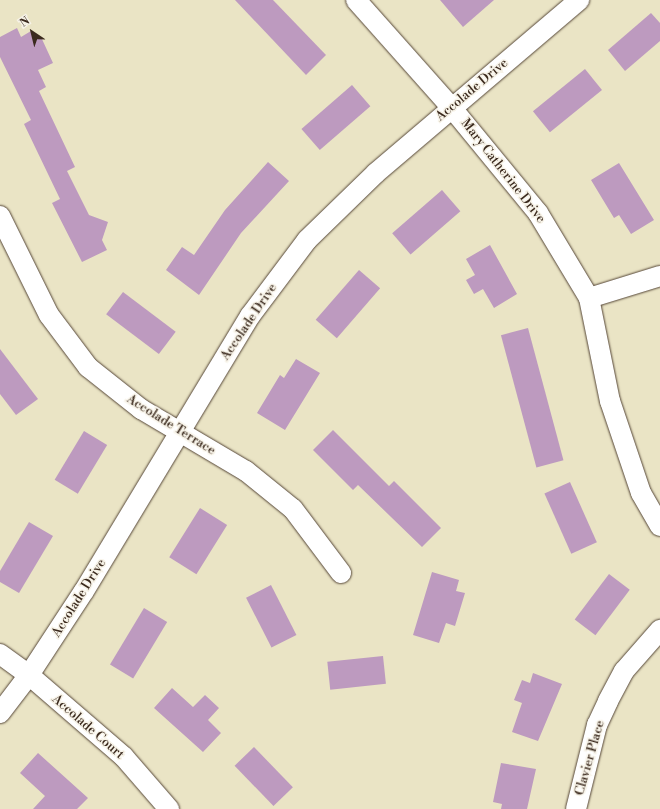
<!DOCTYPE html>
<style>
body{margin:0}
#map{position:relative;width:660px;height:809px;overflow:hidden;background:#eae4c5;font-family:"Libre Bodoni",serif}
div>[style]{position:absolute}
[style*='--x']{left:calc(var(--x)*1px);top:calc(var(--y)*1px);width:calc(var(--w)*1px);rotate:calc(var(--a)*1deg)}
.building>*{inset:0;background:#bd9abf;transform-origin:0 0}
.roads{filter:drop-shadow(0 0 1px #554637) drop-shadow(0 0 1px #554637)}
.minor>*{height:20px;margin:-10px;padding:0 10px;transform-origin:10px;border-radius:10px;background:#fff}
span{translate:-50% -50%;white-space:nowrap;text-align:center;line-height:1.15;-webkit-text-stroke:3px #f7f3e8;paint-order:stroke}
.street-label{font-size:13px;color:#3b2a1e}
.north{position:absolute;left:12px;top:12px;width:40px;height:40px;-webkit-text-stroke:3px #f7f3e8;paint-order:stroke;rotate:325deg;font-size:11px;font-weight:700;line-height:16px;text-align:center;color:#3b2a1e}
.north::after{content:'';display:block;margin:auto;width:14px;height:18px;background:#3b2a1e;clip-path:polygon(50% 0,100% 100%,50% 72%,0 100%)}
</style>
<div id="map">
<div class="building">
<div style="clip-path:polygon(235px 0,273px 0,326px 55px,306px 75px)"></div>
<div style="clip-path:polygon(440px 0,494px 0,463px 27px)"></div>
<div style="clip-path:polygon(651px 13px,660px 23px,660px 41px,625px 71px,608px 50px)"></div>
<div style="clip-path:polygon(17px 28px,21px 37px,31px 31px,36px 39px,41px 37px,53px 63px,38px 70px,46px 87px,39px 91px,75px 167px,67px 171px,89px 215px,108px 222px,102px 240px,107px 250px,82px 262px,52px 203px,60px 199px,24px 124px,31px 120px,0 57px,0 37px)"></div>
<div style="left:585px;top:69px;width:27px;height:67px;rotate:51deg"></div>
<div style="left:352px;top:85px;width:28px;height:67px;rotate:49deg"></div>
<div style="clip-path:polygon(268px 162px,289px 181px,241px 233px,199px 295px,166px 270px,182px 247px,194px 255px,225px 210px)"></div>
<div style="clip-path:polygon(619px 163px,654px 220px,631px 234px,619px 215px,614px 218px,591px 180px)"></div>
<div style="left:442px;top:190px;width:28px;height:66px;rotate:49deg"></div>
<div style="clip-path:polygon(490px 245px,517px 294px,494px 308px,483px 289px,474px 294px,466px 280px,475px 275px,466px 259px)"></div>
<div style="left:359px;top:270px;width:28px;height:66px;rotate:41deg"></div>
<div style="left:123px;top:292px;width:66px;height:28px;rotate:37deg"></div>
<div style="left:528px;top:328px;width:137px;height:28px;rotate:75deg"></div>
<div style="clip-path:polygon(0 349px,38px 399px,16px 415px,0 394px)"></div>
<div style="clip-path:polygon(296px 359px,320px 373px,285px 430px,257px 413px,280px 375px,284px 378px)"></div>
<div style="clip-path:polygon(333px 430px,389px 486px,394px 481px,441px 528px,422px 547px,358px 485px,353px 490px,313px 450px)"></div>
<div style="left:84px;top:431px;width:27px;height:57px;rotate:31deg"></div>
<div style="left:570px;top:482px;width:66px;height:28px;rotate:66deg"></div>
<div style="left:200px;top:508px;width:32px;height:58px;rotate:32deg"></div>
<div style="clip-path:polygon(29px 522px,53px 536px,19px 593px,0 582px,0 571px)"></div>
<div style="clip-path:polygon(432px 572px,459px 580px,456px 591px,465px 593px,455px 626px,446px 623px,439px 643px,413px 635px)"></div>
<div style="left:609px;top:574px;width:26px;height:57px;rotate:37deg"></div>
<div style="left:271px;top:585px;width:56px;height:28px;rotate:63deg"></div>
<div style="left:144px;top:608px;width:27px;height:66px;rotate:31deg"></div>
<div style="left:383px;top:656px;width:28px;height:56px;rotate:84deg"></div>
<div style="clip-path:polygon(533px 673px,562px 684px,538px 741px,512px 732px,522px 703px,514px 700px,522px 680px,530px 683px)"></div>
<div style="clip-path:polygon(172px 688px,193px 707px,205px 695px,219px 708px,208px 720px,221px 733px,203px 752px,154px 708px)"></div>
<div style="left:254px;top:747px;width:56px;height:27px;rotate:46deg"></div>
<div style="clip-path:polygon(38px 753px,88px 798px,77px 809px,33px 809px,45px 796px,20px 773px)"></div>
<div style="clip-path:polygon(501px 763px,536px 769px,527px 809px,501px 809px,502px 804px,493px 802px)"></div>
</div>
<div class="roads">
<div class="minor">
<div style="--x:356;--y:0;--w:143;--a:48.4"></div>
<div style="--x:451;--y:107;--w:137;--a:50.6"></div>
<div style="--x:538;--y:213;--w:99;--a:59"></div>
<div style="--x:589;--y:298;--w:105;--a:78.5"></div>
<div style="--x:610;--y:401;--w:97;--a:71.4"></div>
<div style="--x:641;--y:493;--w:38;--a:60"></div>
<div style="--x:0;--y:216;--w:110;--a:63.7"></div>
<div style="--x:49;--y:315;--w:65;--a:53.1"></div>
<div style="--x:88;--y:367;--w:68;--a:38.4"></div>
<div style="--x:141;--y:409;--w:122;--a:30.6"></div>
<div style="--x:246;--y:471;--w:60;--a:39"></div>
<div style="--x:293;--y:509;--w:80;--a:53.1"></div>
<div style="--x:589;--y:298;--w:74;--a:-17.2"></div>
<div style="--x:0;--y:654;--w:36;--a:36"></div>
<div style="--x:29;--y:675;--w:125;--a:40.8"></div>
<div style="--x:124;--y:757;--w:69;--a:49.1"></div>
<div style="--x:0;--y:713;--w:48;--a:-52.7"></div>
<div style="--x:29;--y:675;--w:100;--a:-56.8"></div>
<div style="--x:84;--y:591;--w:321;--a:-58.9"></div>
<div style="--x:250;--y:316;--w:95;--a:-53.1"></div>
<div style="--x:307;--y:240;--w:96;--a:-44.2"></div>
<div style="--x:376;--y:173;--w:267;--a:-40.4"></div>
<div style="--x:576;--y:809;--w:87;--a:-76"></div>
<div style="--x:597;--y:725;--w:26;--a:-65"></div>
<div style="--x:608;--y:701;--w:34;--a:-62"></div>
<div style="--x:624;--y:671;--w:55;--a:-48.7"></div>
</div>
</div>
<div class="street-label">
<span style="left:472px;top:90px;rotate:-40deg">Accolade Drive</span>
<span style="left:503px;top:171px;rotate:52deg">Mary Catherine Drive</span>
<span style="left:249px;top:322px;rotate:-56deg">Accolade Drive</span>
<span style="left:171px;top:425px;rotate:32deg">Accolade Terrace</span>
<span style="left:79px;top:598px;rotate:-58deg">Accolade Drive</span>
<span style="left:88px;top:727px;rotate:41deg">Accolade Court</span>
<span style="left:590px;top:758px;rotate:-74deg">Clavier Place</span>
</div>
<div class="north">N</div>
</div>
